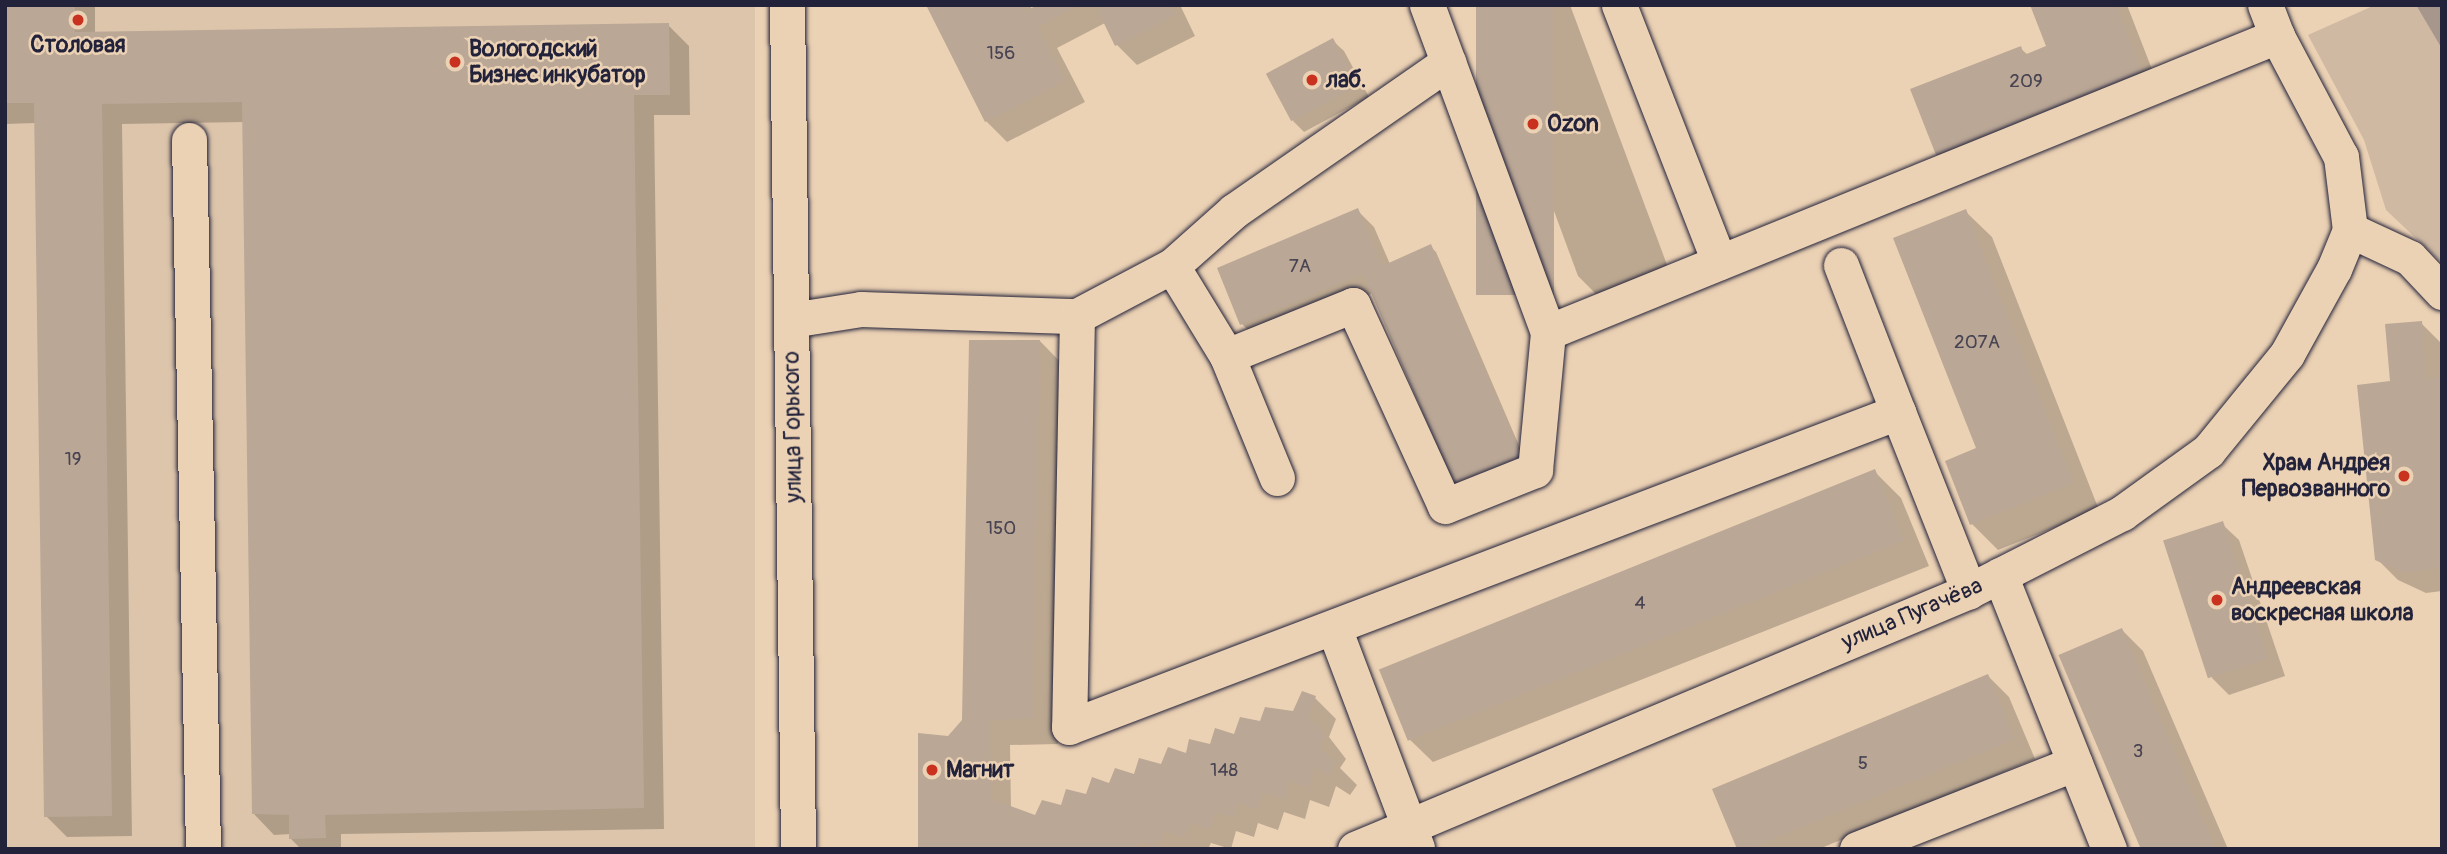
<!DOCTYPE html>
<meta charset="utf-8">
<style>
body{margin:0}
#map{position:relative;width:2447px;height:854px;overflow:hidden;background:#ecd2b4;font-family:Pangolin,sans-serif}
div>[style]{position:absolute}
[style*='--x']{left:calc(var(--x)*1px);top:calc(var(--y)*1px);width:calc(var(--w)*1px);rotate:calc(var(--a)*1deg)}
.built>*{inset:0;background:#ddc5ab;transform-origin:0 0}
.green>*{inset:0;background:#cfb9a3}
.water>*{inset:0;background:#a7968b}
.shadow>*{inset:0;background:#0003}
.building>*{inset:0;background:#baa796;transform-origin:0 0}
.roads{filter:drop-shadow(0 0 2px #22223b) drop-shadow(0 0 2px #22223b)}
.minor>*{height:35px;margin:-17.5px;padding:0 17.5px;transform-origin:17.5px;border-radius:17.5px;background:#ecd2b4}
.dots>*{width:19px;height:19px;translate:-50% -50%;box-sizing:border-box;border:4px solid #ecd2b4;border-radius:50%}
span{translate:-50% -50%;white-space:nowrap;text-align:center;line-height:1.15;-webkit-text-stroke:5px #ecd2b4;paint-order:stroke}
.number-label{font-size:19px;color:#484352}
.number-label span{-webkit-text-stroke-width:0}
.poi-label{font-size:23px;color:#22223b;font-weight:700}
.left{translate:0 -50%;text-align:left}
.right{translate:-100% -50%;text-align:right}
.street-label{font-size:23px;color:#22223b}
.frame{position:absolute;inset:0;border:7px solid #22223b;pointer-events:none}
</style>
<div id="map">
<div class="built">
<div style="left:5px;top:5px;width:750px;height:844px"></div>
</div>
<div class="green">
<div style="clip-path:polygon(2375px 5px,2416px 5px,2442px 49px,2442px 263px,2386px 210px,2364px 140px,2308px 35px)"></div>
</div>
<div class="water">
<div style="clip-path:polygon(2416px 5px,2442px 5px,2442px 49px)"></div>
</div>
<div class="shadow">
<div style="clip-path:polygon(5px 5px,95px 5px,95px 34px,668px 25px,689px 46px,690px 115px,654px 115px,664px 829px,341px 834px,341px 849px,301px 849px,291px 839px,291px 834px,274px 835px,254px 814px,244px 122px,122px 124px,132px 836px,67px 837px,46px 816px,36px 123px,5px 124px)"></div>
<div style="clip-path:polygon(928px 5px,1030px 5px,1032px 10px,1041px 5px,1180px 5px,1195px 36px,1137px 65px,1116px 44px,1105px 23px,1057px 48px,1085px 102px,1007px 142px,986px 121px)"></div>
<div style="clip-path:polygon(1478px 5px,1570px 5px,1672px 278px,1604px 302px,1578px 276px)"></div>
<div style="clip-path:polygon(2032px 5px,2127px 5px,2162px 95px,1958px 175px,1937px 154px,2020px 48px,2028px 55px,2048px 47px)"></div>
<div style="clip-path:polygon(1332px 40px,1344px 51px,1369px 97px,1304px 132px,1293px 121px)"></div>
<div style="clip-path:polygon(1357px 210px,1374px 227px,1390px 264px,1430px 246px,1436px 252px,1527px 464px,1373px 293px,1259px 341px,1242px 324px)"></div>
<div style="clip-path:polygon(1965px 211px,1992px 237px,2099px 510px,1998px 550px,1972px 524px,1978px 449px)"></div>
<div style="clip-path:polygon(2421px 323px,2442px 344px,2442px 591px,2426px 593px,2398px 580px,2377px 559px,2392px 383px)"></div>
<div style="clip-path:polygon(1040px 341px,1066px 368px,1058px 744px,1010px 745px,1011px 808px,1036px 817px,1062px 808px,1261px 723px,1294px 713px,1315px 698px,1336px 719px,1329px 737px,1346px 759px,1340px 768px,1357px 785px,1350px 795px,1336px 786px,1329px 807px,1310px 800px,1305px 819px,1284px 812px,1278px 830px,1258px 823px,1254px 837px,1236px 831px,1231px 849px,1211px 843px,1208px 849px,920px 849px,948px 737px,963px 721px)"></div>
<div style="clip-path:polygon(1874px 471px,1901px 498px,1929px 566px,1433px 762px,1406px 736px)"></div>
<div style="clip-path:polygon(2222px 524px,2239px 540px,2285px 676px,2229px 695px,2212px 678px)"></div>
<div style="clip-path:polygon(2122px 630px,2143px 651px,2228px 849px,2144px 849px)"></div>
<div style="clip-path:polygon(1988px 676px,2009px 697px,2035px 759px,1819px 849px,1738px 849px)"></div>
</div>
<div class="building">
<div style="clip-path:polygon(5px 5px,75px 5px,75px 32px,669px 23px,670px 95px,634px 95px,644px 808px,325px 815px,326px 838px,289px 839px,289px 815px,252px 814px,242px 102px,102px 104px,112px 816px,44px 817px,34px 103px,5px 103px)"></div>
<div style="clip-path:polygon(926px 5px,1021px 5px,1025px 12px,1037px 5px,1079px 5px,1038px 27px,1065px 81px,985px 122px)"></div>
<div style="clip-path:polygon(1095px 5px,1171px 5px,1175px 15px,1115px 46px)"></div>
<div style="left:1476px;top:5px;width:78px;height:290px"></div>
<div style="clip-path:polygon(2030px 5px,2116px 5px,2143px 74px,1936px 155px,1910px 89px,2021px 46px,2024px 55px,2046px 46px)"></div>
<div style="left:1333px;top:38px;width:54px;height:76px;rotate:62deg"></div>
<div style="clip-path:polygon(1358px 208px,1382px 266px,1431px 244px,1523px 458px,1455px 488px,1363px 274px,1240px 325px,1217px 268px)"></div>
<div style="clip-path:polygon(1966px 209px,2074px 483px,1970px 525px,1945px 461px,1976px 448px,1893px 238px)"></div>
<div style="clip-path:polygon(2422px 321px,2427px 379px,2442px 377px,2442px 568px,2404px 573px,2375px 560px,2357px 385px,2390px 381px,2385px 324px)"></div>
<div style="clip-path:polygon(969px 340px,1040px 340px,1033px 718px,990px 720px,991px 799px,1035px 815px,1042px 800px,1061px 805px,1066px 789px,1086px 794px,1092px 777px,1109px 783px,1115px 768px,1134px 774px,1139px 758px,1161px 764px,1168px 747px,1186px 753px,1189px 739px,1210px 744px,1215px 728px,1234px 734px,1240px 717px,1260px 721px,1265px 707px,1293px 711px,1302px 691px,1316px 696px,1308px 720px,1320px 726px,1326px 737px,1319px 748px,1337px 763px,1328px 776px,1315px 767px,1309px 788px,1289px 781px,1285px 799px,1263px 793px,1257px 810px,1238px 803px,1234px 818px,1215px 812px,1210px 829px,1190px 823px,1184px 838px,1165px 831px,1157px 849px,1139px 842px,1136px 849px,918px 849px,918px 733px,948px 736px,962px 720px)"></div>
<div style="left:1875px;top:469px;width:77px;height:535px;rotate:68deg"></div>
<div style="left:2223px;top:521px;width:145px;height:63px;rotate:72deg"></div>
<div style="left:2122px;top:628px;width:241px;height:69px;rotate:67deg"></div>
<div style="clip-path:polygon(1988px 674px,2015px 739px,1749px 849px,1737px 849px,1712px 789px)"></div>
</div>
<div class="roads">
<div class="minor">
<div style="--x:787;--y:5;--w:844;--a:89.25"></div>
<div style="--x:1427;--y:5;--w:349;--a:69.7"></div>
<div style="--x:1548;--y:332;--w:787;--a:-22.1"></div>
<div style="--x:1619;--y:5;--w:276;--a:68.7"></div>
<div style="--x:189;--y:140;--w:709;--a:88.87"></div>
<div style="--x:2350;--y:230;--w:66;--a:25"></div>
<div style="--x:2410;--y:258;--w:47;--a:46.7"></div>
<div style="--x:1841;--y:265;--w:158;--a:68.8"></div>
<div style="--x:1172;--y:266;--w:105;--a:58.6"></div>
<div style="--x:1077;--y:316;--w:107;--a:-27.8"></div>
<div style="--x:1172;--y:266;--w:83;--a:-41.6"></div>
<div style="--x:1234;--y:211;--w:261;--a:-34.8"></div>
<div style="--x:791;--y:320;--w:71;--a:-8.9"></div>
<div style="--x:861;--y:309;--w:216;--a:1.9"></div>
<div style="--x:1077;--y:316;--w:411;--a:91.1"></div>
<div style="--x:1069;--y:727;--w:887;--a:-20.81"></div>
<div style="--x:1898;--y:412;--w:193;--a:68.4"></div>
<div style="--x:1277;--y:478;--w:132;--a:-112.3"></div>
<div style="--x:1227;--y:356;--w:136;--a:-22"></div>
<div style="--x:1353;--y:305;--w:221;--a:65.4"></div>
<div style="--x:1445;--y:506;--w:97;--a:-21.8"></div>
<div style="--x:1535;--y:470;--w:139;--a:-84.6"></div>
<div style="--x:2000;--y:575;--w:295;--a:68.3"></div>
<div style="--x:1334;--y:628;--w:235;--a:69.3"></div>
<div style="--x:1355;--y:849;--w:666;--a:-22.79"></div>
<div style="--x:1969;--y:591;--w:172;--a:-27"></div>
<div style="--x:2122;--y:513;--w:106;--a:-35.8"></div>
<div style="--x:2208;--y:451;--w:125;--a:-50.8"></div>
<div style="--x:2287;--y:354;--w:97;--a:-61.1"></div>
<div style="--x:2334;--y:269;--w:42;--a:-67.7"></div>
<div style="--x:2350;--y:230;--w:74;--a:-97"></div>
<div style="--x:2341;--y:157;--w:137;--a:-117.9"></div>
<div style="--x:2277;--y:36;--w:33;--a:-111"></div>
<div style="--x:1857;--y:849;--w:234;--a:-21.5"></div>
</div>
</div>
<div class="dots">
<div style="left:78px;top:20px;background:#c8321e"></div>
<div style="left:455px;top:62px;background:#c8321e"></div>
<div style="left:1312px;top:80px;background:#c8321e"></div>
<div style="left:1533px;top:124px;background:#c8321e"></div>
<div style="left:2404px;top:476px;background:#c8321e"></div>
<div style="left:2217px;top:600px;background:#c8321e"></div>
<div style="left:932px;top:770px;background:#c8321e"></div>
</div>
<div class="number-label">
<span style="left:1001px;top:54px">156</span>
<span style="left:2026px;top:82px">209</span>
<span style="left:1300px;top:267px">7А</span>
<span style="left:1977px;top:343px">207А</span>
<span style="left:73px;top:460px">19</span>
<span style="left:1001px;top:529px">150</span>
<span style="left:1640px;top:604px">4</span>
<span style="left:2138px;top:752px">3</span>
<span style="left:1863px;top:764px">5</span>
<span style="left:1224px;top:771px">148</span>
</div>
<div class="poi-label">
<span style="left:78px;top:45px">Столовая</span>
<span class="left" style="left:469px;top:62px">Вологодский<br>Бизнес инкубатор</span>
<span class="left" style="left:1326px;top:80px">лаб.</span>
<span class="left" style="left:1547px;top:124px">Ozon</span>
<span class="right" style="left:2390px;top:476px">Храм Андрея<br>Первозванного</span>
<span class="left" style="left:2231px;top:600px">Андреевская<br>воскресная школа</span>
<span class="left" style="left:946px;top:770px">Магнит</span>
</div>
<div class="street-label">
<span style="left:793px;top:427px;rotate:-91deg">улица Горького</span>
<span style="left:1912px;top:614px;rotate:-23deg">улица Пугачёва</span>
</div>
<div class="frame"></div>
</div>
